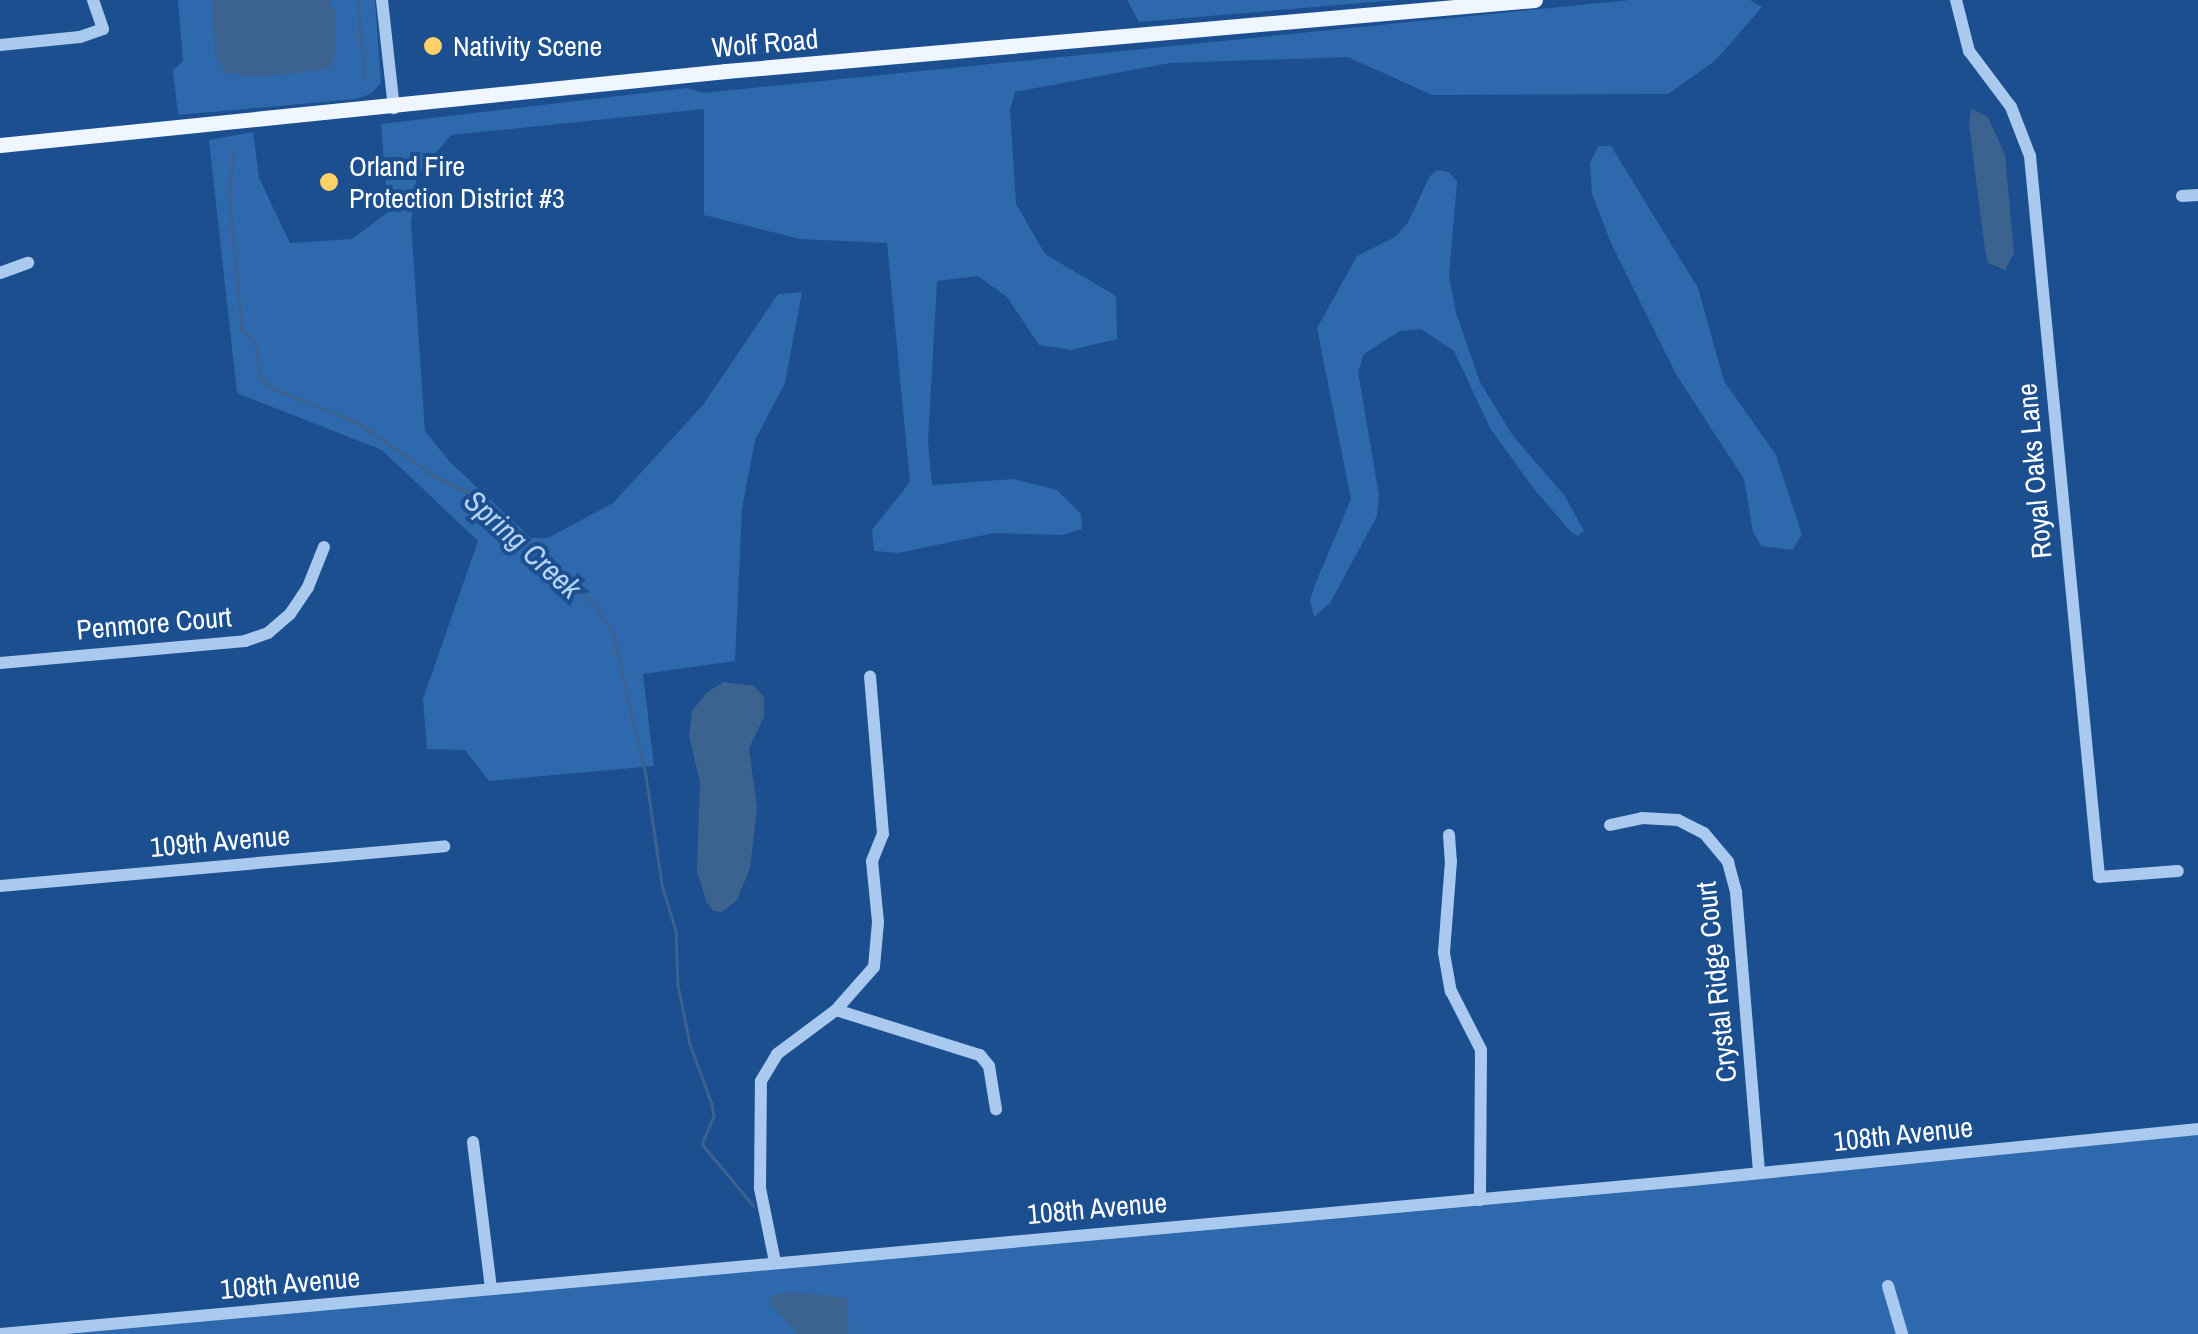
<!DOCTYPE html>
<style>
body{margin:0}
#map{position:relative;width:2198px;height:1334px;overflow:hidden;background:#1b4f8f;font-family:"Archivo Narrow",sans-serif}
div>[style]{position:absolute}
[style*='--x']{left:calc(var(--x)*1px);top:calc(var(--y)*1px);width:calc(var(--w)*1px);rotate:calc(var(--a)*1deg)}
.green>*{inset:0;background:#2e69ad}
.water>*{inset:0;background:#3c6290}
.stream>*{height:2.5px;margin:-1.25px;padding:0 1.25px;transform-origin:1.25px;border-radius:1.25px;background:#3c6290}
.minor>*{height:12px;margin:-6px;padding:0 6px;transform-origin:6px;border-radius:6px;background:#a9c9ee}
.major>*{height:15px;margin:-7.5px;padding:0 7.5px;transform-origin:7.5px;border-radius:7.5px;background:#f0f6ff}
.dots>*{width:28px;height:28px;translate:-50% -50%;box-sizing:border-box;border:5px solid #1b4f8f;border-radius:50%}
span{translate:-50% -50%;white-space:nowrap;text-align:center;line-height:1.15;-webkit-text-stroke:8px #1b4f8f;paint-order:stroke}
.street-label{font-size:28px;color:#fff}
.poi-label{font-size:28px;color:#fff}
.left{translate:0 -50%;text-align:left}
.water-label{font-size:30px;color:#b5d3f5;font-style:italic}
</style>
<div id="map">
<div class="green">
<div style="clip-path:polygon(178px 0,375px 0,381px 83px,371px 94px,355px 99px,178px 115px,173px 70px,183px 61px)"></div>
<div style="clip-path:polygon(1127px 0,1398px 0,1139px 22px)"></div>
<div style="clip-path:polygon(1630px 0,1750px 0,1762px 7px,1716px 60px,1668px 94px,1432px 95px,1348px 57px,1170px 63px,1015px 92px,1010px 110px,1016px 204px,1045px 254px,1116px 296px,1117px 339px,1071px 350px,1039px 345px,1007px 297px,978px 276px,937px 281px,928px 441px,932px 485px,1013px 479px,1057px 490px,1081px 514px,1082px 529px,1062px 535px,994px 533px,898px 553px,874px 551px,872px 530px,910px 482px,887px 243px,800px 239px,704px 215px,704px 109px,451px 135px,417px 175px,411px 223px,425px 431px,450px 462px,531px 538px,548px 538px,613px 503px,703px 405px,778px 294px,802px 292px,785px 383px,755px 440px,742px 509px,735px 661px,643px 674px,654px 766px,489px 781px,465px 750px,427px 749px,423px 699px,478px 541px,382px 450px,237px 393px,209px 140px,253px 132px,259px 178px,290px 243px,352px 239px,388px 212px,381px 124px,687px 88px,702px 93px)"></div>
<div style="clip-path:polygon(1598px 146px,1611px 146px,1698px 288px,1724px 381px,1776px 455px,1802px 535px,1792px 550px,1761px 546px,1753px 532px,1744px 479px,1677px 376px,1611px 243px,1592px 194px,1590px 163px)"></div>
<div style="clip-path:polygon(1437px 170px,1449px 172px,1457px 182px,1449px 276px,1456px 313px,1480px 382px,1513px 436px,1565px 496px,1584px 531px,1578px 536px,1572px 533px,1534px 489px,1490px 428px,1454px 351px,1421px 329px,1400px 331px,1364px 354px,1358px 372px,1379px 495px,1377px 516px,1330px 603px,1314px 617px,1310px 601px,1314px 587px,1351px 499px,1317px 328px,1357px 256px,1395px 237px,1407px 224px,1430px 176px)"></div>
<div style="clip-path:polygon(2198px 1129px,2198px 1334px,55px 1334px)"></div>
</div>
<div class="water">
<div style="clip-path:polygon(212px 0,328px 0,336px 13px,336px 54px,329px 69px,262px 77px,225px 73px,215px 55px)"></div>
<div style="clip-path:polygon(487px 36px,525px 44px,526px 54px,473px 61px,468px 55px)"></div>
<div style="clip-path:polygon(1971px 109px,1988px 117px,2005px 155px,2014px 253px,2005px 270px,1988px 263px,1985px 250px,1969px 124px)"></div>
<div style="clip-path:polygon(724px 682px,754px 686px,764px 697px,764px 717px,749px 748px,757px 807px,750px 868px,737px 900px,722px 912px,713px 911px,706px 901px,697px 871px,700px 782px,689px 736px,692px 711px,707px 692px)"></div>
<div style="clip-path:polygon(799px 1292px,847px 1298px,849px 1334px,797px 1334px,769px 1302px,772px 1295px)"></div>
</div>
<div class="stream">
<div style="--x:358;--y:0;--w:79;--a:84.9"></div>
<div style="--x:235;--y:148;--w:44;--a:97.8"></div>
<div style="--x:229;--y:192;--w:137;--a:84.5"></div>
<div style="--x:242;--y:328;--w:21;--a:47"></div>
<div style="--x:256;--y:343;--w:35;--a:83"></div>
<div style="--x:260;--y:378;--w:16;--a:40"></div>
<div style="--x:272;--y:388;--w:97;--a:22.3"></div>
<div style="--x:362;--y:425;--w:87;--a:35.2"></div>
<div style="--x:433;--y:475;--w:39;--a:26"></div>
<div style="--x:468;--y:492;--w:129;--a:40.6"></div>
<div style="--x:566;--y:576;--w:42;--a:45"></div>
<div style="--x:596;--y:606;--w:32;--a:58"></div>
<div style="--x:613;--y:633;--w:146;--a:76.9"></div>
<div style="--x:646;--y:775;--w:111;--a:81.7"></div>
<div style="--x:662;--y:885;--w:48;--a:73.1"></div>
<div style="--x:676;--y:931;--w:54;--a:87.9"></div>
<div style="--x:678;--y:985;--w:60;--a:78.5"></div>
<div style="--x:690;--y:1044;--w:64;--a:69.9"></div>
<div style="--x:712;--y:1104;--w:12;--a:81"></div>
<div style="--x:714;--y:1116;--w:30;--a:113"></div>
<div style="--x:702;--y:1144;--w:80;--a:50.1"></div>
</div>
<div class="minor">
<div style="--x:382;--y:0;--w:109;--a:83.7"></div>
<div style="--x:1956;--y:0;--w:53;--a:75.7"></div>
<div style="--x:1969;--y:51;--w:70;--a:53.1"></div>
<div style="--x:2011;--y:107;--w:53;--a:68.8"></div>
<div style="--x:2030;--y:156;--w:724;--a:84.53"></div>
<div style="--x:2099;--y:877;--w:79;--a:-4.3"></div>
<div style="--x:0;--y:45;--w:80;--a:-5.7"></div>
<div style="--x:80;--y:37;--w:24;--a:-19"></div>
<div style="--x:103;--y:29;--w:31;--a:-109"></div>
<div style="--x:2182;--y:196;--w:16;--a:-4"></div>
<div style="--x:0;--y:273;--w:30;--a:-20"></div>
<div style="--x:0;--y:663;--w:246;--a:-5.1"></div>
<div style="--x:245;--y:641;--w:24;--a:-19"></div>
<div style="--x:268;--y:633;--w:29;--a:-41"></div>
<div style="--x:290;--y:614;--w:32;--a:-56"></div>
<div style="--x:308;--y:587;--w:43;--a:-68.2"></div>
<div style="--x:1610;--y:825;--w:33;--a:-12"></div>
<div style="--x:1642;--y:818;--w:36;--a:3"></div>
<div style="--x:1678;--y:820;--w:29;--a:27"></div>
<div style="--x:1704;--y:833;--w:38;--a:50"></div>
<div style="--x:1728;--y:862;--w:31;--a:75"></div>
<div style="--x:1736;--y:892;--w:282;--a:85.3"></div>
<div style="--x:1449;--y:835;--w:26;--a:86"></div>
<div style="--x:1451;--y:861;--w:92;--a:94.4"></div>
<div style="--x:1444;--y:953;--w:39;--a:80"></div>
<div style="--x:1451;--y:991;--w:66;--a:63"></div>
<div style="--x:1481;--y:1050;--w:150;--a:90.4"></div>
<div style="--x:0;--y:886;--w:446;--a:-5.1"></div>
<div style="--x:836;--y:1010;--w:151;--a:17.4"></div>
<div style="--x:980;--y:1055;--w:14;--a:51"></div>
<div style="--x:989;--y:1066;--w:44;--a:80.8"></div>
<div style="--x:473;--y:1142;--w:148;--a:83"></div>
<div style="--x:775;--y:1262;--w:76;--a:-101.5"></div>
<div style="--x:760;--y:1188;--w:107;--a:-89.5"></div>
<div style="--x:761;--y:1081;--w:31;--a:-59"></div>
<div style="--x:777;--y:1054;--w:74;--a:-36.7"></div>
<div style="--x:836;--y:1010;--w:57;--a:-48.5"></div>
<div style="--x:874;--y:967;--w:45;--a:-84.9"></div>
<div style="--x:878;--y:922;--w:61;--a:-95.6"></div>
<div style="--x:872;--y:861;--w:29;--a:-68"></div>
<div style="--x:883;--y:834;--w:158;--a:-94.7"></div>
<div style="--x:1888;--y:1286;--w:50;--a:73.7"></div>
<div style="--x:0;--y:1334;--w:1689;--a:-5.2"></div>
<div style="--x:1682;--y:1181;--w:519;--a:-5.75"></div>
</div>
<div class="major">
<div style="--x:0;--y:145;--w:730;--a:-5.82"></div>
<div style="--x:726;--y:71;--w:812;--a:-5.02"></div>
</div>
<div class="dots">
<div style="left:433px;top:46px;background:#ffd166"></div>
<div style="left:329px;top:182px;background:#ffd166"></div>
</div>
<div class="street-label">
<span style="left:765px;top:43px;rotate:-5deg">Wolf Road</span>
<span style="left:2034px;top:471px;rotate:-95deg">Royal Oaks Lane</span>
<span style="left:154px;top:623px;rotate:-5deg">Penmore Court</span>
<span style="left:220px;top:841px;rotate:-5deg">109th Avenue</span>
<span style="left:1716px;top:982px;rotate:-96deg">Crystal Ridge Court</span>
<span style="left:1903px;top:1134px;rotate:-6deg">108th Avenue</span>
<span style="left:1097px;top:1208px;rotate:-5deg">108th Avenue</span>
<span style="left:290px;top:1283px;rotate:-5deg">108th Avenue</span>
</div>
<div class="poi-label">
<span class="left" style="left:453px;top:46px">Nativity Scene</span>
<span class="left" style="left:349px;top:182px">Orland Fire<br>Protection District #3</span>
</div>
<div class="water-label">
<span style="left:523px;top:544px;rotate:42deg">Spring Creek</span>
</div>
</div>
